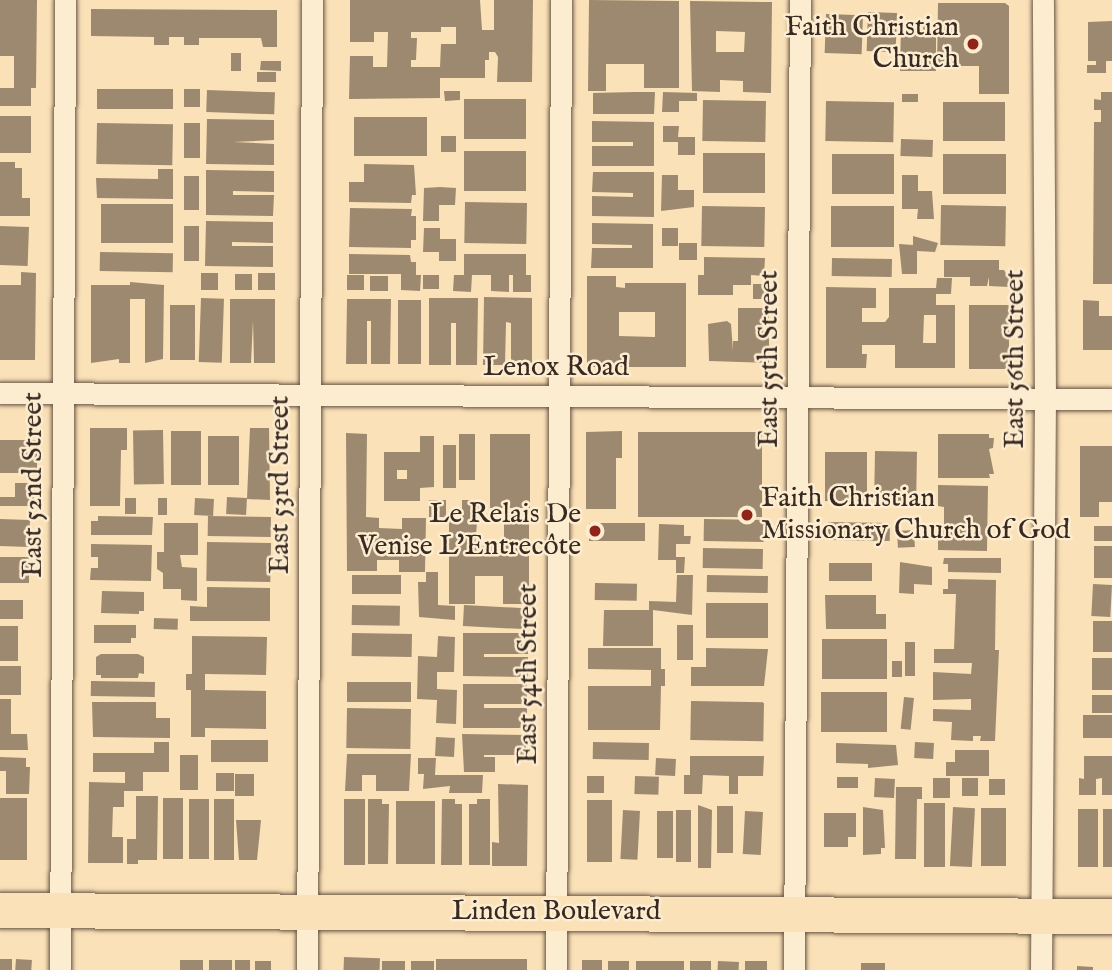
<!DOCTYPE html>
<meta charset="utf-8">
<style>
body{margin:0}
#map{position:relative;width:1112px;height:970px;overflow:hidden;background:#fbe1b7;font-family:"IM FELL English",serif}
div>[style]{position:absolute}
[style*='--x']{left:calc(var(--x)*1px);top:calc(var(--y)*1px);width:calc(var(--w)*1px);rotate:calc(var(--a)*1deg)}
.building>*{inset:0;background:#9d896f;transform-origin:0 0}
.roads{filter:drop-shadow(0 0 2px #695746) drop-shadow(0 0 2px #695746)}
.minor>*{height:21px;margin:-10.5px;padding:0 10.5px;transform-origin:10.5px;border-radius:10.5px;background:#fcecd0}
.trunk>*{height:35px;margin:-17.5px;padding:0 17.5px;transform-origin:17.5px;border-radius:17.5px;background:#fbe1b7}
.dots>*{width:19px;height:19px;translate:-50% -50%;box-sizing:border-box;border:4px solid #fcecd0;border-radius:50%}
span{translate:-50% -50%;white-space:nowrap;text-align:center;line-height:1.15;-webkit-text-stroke:5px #fcecd0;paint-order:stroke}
.poi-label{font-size:28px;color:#382921}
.right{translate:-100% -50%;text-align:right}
.left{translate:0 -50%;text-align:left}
.street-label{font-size:28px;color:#382921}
</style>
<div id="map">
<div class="building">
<div style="clip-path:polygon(0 0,37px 0,36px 88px,31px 88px,31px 106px,0 106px,0 88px,14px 88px,14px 56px,0 56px)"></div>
<div style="clip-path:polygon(evenodd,350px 0,480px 0,482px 30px,494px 30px,494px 0,533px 0,532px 82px,497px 82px,498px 57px,495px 52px,489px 52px,489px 60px,485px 60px,485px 78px,440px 78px,440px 98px,349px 99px,350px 56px,373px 56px,373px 67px,387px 67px,388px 32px,374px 32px,374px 42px,350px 42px,350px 0,441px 27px,456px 27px,456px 44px,441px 44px,440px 67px,411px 67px,411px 60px,416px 60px,417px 38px,411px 38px,411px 32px,441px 32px,441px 27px)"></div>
<div style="clip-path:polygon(589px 0,679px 1px,679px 88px,644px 88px,644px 64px,606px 64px,606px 91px,588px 91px)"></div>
<div style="clip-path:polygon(evenodd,690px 1px,772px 2px,771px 93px,743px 92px,743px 81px,720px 80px,720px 92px,692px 91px,690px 1px,716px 31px,745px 32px,744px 52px,716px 52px,716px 31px)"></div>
<div style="clip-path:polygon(938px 3px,1005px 3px,1009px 6px,1009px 94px,979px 94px,979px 66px,937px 66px)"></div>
<div style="clip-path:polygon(91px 9px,277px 10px,277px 47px,263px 47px,261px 38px,199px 38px,199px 45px,184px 45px,184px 37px,169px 37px,169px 45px,154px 45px,154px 37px,91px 36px)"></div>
<div style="left:868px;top:12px;width:29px;height:39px;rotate:2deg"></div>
<div style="left:826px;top:14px;width:37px;height:39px;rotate:2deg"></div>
<div style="clip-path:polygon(1112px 21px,1112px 61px,1106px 61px,1106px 73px,1087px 73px,1087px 65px,1096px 65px,1096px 61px,1088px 61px,1088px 22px)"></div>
<div style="clip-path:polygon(901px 24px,913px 24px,913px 30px,923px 30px,924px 24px,936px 24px,936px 71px,900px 71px)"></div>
<div style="left:231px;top:53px;width:10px;height:18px"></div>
<div style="clip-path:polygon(261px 61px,281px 61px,281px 71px,260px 70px)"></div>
<div style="left:257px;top:72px;width:19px;height:10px"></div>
<div style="left:97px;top:89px;width:76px;height:20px"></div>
<div style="left:184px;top:89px;width:16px;height:18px"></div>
<div style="left:207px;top:90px;width:68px;height:22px;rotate:2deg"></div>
<div style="clip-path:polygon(444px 91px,460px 91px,460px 100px,445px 101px)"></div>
<div style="clip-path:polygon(634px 92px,655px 92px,654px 114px,593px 114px,593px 93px)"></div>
<div style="clip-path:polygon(663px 92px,697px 93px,697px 101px,679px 101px,679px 112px,662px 112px)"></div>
<div style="clip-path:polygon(1101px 92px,1112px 92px,1112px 284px,1093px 284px,1094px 122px,1101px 122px,1101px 110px,1094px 110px,1094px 99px,1101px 100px)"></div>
<div style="left:902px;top:94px;width:16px;height:8px"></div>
<div style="left:464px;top:99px;width:62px;height:40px"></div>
<div style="left:703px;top:100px;width:63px;height:41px;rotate:1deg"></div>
<div style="left:826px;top:101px;width:68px;height:40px;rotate:1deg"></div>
<div style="left:943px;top:102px;width:62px;height:39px"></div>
<div style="left:0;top:116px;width:31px;height:37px"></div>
<div style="left:354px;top:117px;width:73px;height:39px"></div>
<div style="clip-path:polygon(207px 119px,274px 120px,274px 140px,233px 142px,274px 144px,274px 165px,206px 164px)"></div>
<div style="clip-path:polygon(592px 121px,654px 122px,654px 166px,592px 166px,592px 146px,633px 146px,633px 142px,592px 142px)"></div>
<div style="left:97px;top:123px;width:76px;height:41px;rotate:1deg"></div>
<div style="left:184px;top:123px;width:16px;height:35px"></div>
<div style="clip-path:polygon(663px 126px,679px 126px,678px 137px,695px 137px,695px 155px,678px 155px,678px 142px,663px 142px)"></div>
<div style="left:441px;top:136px;width:15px;height:16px"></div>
<div style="left:901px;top:139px;width:32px;height:17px;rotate:2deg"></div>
<div style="left:464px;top:151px;width:62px;height:40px"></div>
<div style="left:703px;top:153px;width:62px;height:40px"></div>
<div style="left:832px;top:154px;width:62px;height:40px"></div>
<div style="left:943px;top:154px;width:63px;height:40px"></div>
<div style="clip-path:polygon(0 162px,15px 162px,15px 168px,22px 168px,22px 198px,30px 198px,30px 216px,0 216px)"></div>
<div style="clip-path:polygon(364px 164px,414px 165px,416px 195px,412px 195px,411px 203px,349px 202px,349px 182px,364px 182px)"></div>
<div style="clip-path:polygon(158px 169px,173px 169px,173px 199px,97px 198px,96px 178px,158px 179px)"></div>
<div style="clip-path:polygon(206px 170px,274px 171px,274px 192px,233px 191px,233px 195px,274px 195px,273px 216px,206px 215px)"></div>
<div style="clip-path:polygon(593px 172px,654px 172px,654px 217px,592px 216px,592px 196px,633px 197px,633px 193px,592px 192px)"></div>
<div style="clip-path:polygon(662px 175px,678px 175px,678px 190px,694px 190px,694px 207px,661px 211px)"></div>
<div style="clip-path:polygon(902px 175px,918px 175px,918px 191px,932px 191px,934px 219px,917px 219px,918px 209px,902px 209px)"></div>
<div style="left:184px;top:176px;width:15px;height:34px"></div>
<div style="clip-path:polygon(440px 187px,456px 188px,455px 205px,439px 205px,439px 221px,423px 221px,424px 188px)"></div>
<div style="left:465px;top:202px;width:62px;height:41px;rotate:1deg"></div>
<div style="left:101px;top:204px;width:72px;height:39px"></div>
<div style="left:941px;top:205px;width:65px;height:40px;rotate:1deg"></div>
<div style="left:702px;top:206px;width:63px;height:40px;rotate:1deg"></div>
<div style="left:831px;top:206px;width:63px;height:41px"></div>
<div style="clip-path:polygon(350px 208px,412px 209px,411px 216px,416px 216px,416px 240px,411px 240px,411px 248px,349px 247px)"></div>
<div style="clip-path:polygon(206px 221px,273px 222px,273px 243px,232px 242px,232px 246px,273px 246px,273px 267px,205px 266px)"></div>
<div style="clip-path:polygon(592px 223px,653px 224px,653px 268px,591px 268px,592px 248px,632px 248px,632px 245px,592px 244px)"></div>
<div style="left:0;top:226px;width:29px;height:39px;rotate:2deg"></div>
<div style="left:184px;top:226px;width:15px;height:35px"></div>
<div style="clip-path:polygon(424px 228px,440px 228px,440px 239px,456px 239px,456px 261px,439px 261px,439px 252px,423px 252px)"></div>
<div style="left:662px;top:228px;width:16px;height:18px"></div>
<div style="clip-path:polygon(913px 236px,938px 243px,935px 252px,917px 251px,917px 274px,902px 274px,899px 244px,913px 245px)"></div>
<div style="left:679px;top:243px;width:18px;height:17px"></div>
<div style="left:100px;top:252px;width:73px;height:19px;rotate:1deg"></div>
<div style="clip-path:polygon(349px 254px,410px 255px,411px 262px,416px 262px,416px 275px,421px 275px,420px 291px,401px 290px,401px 274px,349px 274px)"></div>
<div style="clip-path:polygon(464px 254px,526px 254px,526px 275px,531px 275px,531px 292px,513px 292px,513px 275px,509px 275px,509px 292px,491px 291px,491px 275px,472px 275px,471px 292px,453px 291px,454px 275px,464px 275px)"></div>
<div style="clip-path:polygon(704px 257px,765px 258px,764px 276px,751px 275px,751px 285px,733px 285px,733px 295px,698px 295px,698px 275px,704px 275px)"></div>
<div style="left:832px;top:258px;width:60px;height:18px;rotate:1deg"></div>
<div style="clip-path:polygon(944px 260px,999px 260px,999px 270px,1004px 270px,1009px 279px,1009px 287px,989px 286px,989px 277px,987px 286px,970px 286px,970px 277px,944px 277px)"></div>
<div style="clip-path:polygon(21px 272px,36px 273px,35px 360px,0 360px,0 285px,21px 285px)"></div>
<div style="left:218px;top:273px;width:17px;height:17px;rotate:90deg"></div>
<div style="left:275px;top:273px;width:17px;height:17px;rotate:90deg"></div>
<div style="left:235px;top:274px;width:17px;height:16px"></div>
<div style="left:347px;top:275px;width:17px;height:15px"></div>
<div style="left:423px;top:275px;width:16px;height:14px"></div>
<div style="left:370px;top:276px;width:18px;height:15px"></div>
<div style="clip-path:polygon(evenodd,587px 276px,616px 276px,616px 287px,625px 288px,625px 283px,686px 283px,686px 367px,587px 367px,587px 276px,619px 312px,655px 312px,655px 337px,619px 336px,619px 312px)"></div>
<div style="clip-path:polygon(evenodd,937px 278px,952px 278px,951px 294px,936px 294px,936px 305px,955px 305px,955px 368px,895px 368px,895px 345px,862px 345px,862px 354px,867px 354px,866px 368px,826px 368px,826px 287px,876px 288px,876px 308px,862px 308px,862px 322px,885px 322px,889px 317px,889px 288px,936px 288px,937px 278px,924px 315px,936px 315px,936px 343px,923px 343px,924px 315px)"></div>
<div style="clip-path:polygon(130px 282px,164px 285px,163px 359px,145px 363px,145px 299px,130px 299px,130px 363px,119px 363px,119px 359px,91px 363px,91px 285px,130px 285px)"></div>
<div style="left:753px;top:284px;width:17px;height:15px"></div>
<div style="clip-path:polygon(484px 297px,532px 298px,532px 365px,511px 365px,511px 323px,506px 322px,505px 365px,483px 365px)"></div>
<div style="left:201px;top:298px;width:23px;height:64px;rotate:2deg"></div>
<div style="clip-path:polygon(429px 298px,478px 298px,477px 365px,456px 365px,456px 323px,451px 323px,451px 365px,429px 365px)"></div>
<div style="clip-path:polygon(230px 299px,275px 299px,275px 363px,254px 363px,253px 320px,251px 363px,230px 363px)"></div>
<div style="clip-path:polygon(347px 299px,391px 299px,390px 364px,371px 364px,371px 321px,367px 321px,367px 364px,346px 364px)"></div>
<div style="left:398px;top:300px;width:23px;height:64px"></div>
<div style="clip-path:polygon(1083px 300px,1099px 301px,1099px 316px,1112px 316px,1112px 350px,1083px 350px)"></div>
<div style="left:170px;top:305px;width:25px;height:55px"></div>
<div style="left:969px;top:305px;width:40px;height:64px"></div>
<div style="clip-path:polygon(738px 308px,769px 308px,769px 363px,709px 361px,708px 324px,727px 321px,731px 324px,733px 351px,733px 341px,738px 341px)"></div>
<div style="clip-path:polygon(90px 428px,127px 428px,127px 450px,121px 450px,120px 506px,90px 506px)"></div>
<div style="clip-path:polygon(250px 428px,269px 428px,270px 500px,247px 499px)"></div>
<div style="left:163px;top:430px;width:54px;height:30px;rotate:89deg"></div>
<div style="left:201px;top:431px;width:54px;height:30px;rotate:90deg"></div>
<div style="clip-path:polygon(622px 431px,622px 458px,616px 458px,616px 509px,586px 509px,586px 432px)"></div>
<div style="left:638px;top:432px;width:124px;height:85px"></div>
<div style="clip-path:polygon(346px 433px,367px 434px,366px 517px,379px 518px,379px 528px,402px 529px,402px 518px,426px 518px,425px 572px,399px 572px,399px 560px,377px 560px,377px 571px,347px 571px)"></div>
<div style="left:459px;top:434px;width:16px;height:46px"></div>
<div style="left:490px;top:434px;width:40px;height:74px"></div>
<div style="clip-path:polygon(938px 434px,989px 434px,989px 438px,994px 438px,993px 448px,989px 449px,994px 474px,989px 474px,990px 478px,938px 478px)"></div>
<div style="left:208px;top:436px;width:31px;height:49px"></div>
<div style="clip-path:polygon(evenodd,420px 436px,434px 436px,434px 487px,420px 488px,420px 501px,384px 501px,384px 452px,420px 452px,420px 436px,397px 470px,407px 470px,407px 479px,397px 479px,397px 470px)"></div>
<div style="left:0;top:440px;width:37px;height:33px"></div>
<div style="left:443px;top:445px;width:13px;height:43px"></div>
<div style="clip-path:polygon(1080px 446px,1112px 446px,1112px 502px,1099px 502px,1099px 517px,1080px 517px)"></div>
<div style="left:875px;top:451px;width:42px;height:51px;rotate:1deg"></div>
<div style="left:825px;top:452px;width:42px;height:49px"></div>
<div style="clip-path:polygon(15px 483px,36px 483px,34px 506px,0 506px,0 497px,15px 497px)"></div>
<div style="clip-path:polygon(938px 485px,988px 486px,987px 551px,938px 550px,938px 528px,944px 528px,944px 507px,938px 506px)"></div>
<div style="left:227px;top:497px;width:20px;height:17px;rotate:3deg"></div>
<div style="left:125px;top:498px;width:11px;height:16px"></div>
<div style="left:158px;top:498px;width:9px;height:17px"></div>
<div style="left:195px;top:498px;width:19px;height:17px;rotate:3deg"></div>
<div style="left:429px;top:500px;width:17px;height:17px"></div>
<div style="clip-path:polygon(462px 500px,479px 500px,475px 546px,504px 546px,504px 518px,529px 519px,529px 604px,503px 604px,503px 576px,475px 576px,475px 604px,449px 604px,449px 518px,462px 518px)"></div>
<div style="clip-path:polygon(98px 516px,153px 517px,152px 535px,91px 535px,91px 521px,98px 521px)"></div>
<div style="left:208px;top:516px;width:63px;height:20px;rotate:1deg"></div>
<div style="left:0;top:519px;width:30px;height:27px;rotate:2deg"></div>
<div style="left:704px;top:519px;width:60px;height:22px;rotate:1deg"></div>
<div style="left:828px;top:522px;width:62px;height:18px;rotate:1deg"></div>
<div style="clip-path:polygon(164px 523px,198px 523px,198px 555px,180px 555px,182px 567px,197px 568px,197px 601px,181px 600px,181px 589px,163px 589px,163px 573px,157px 569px,157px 552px,164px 552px)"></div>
<div style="left:589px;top:523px;width:56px;height:18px"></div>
<div style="clip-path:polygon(659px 524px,684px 525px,684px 536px,691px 536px,690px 544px,676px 544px,676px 557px,685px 557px,684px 573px,676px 573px,676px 560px,658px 560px)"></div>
<div style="left:1094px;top:526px;width:18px;height:15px"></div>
<div style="left:914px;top:530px;width:17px;height:17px;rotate:87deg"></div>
<div style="left:207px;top:542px;width:64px;height:39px;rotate:1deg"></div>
<div style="clip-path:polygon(91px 544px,152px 545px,151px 581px,90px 580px,91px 568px,98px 568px,98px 557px,91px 557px)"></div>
<div style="left:1094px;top:546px;width:18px;height:32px"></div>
<div style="left:703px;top:548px;width:60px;height:20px;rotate:1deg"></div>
<div style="left:0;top:557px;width:29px;height:26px"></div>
<div style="clip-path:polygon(944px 558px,1001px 558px,1001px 573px,948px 572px,948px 564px,943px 564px)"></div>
<div style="clip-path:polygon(900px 562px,932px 567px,932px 585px,914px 584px,914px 594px,899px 593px)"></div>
<div style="left:829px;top:563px;width:43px;height:18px"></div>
<div style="clip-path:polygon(426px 572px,438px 572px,438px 605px,455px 606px,455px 620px,419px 617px,418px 582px,426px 582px)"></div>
<div style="left:352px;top:575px;width:49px;height:19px"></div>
<div style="clip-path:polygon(677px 575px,693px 575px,692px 615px,653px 610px,653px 646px,603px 646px,604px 610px,649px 610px,649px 601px,676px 602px)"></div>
<div style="left:707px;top:575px;width:61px;height:17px;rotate:1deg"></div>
<div style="clip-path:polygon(948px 579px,996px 580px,995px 650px,999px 650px,995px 741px,980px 741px,981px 736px,973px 736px,973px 741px,951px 740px,952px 722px,933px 721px,933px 709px,971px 710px,971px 699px,933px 700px,933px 672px,971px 674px,972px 663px,934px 663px,934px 649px,954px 649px,956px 594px,943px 594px,943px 589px,948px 589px)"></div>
<div style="left:595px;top:583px;width:42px;height:17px;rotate:1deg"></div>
<div style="left:1093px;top:584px;width:19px;height:32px;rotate:3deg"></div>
<div style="clip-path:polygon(207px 587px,270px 588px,270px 621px,190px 621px,190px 606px,207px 607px)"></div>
<div style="clip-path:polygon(102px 591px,144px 592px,144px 611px,139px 611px,139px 614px,101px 613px)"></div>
<div style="clip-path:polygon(825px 595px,876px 595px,876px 614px,886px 614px,886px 629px,826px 629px)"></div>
<div style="left:0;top:600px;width:23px;height:19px"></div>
<div style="left:706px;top:603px;width:62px;height:35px"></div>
<div style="left:352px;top:605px;width:48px;height:20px;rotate:1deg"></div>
<div style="left:464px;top:605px;width:65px;height:21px;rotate:3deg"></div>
<div style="left:154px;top:618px;width:24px;height:11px;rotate:2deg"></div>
<div style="left:1093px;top:621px;width:19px;height:31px"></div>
<div style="clip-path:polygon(94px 625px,136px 625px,136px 638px,131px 638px,131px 643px,94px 643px)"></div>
<div style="left:677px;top:625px;width:16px;height:35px"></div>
<div style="left:0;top:626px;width:18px;height:35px"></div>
<div style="left:352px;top:633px;width:60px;height:23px;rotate:1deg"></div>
<div style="clip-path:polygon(463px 633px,528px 633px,528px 654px,484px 654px,484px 657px,528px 657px,528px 677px,463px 676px)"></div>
<div style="clip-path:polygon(192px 636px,267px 637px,266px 675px,205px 674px,205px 690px,266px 691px,266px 729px,205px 728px,205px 737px,191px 737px,191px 690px,186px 690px,186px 674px,192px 674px)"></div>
<div style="clip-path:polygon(438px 636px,455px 637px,454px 672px,437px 672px,437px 689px,457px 690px,456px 724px,436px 723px,437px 700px,417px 699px,418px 656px,437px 657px)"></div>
<div style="left:822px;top:639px;width:65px;height:40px"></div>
<div style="left:905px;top:642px;width:10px;height:34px"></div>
<div style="clip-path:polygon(588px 648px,661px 648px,661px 669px,665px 669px,665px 686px,661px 686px,660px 730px,588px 730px,588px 686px,651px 686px,651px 670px,588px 669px)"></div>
<div style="clip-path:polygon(706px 648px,768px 649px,764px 686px,691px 686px,691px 667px,706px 667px)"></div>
<div style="clip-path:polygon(101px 654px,138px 654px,144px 657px,144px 674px,139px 673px,138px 678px,101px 678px,101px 675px,96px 675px,96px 657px)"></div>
<div style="left:1092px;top:658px;width:20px;height:32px"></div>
<div style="left:892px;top:661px;width:10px;height:16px"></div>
<div style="left:0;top:666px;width:21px;height:29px"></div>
<div style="left:91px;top:681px;width:64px;height:15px;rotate:1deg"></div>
<div style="left:347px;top:682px;width:64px;height:20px"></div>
<div style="clip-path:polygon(463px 684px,527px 684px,527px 704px,484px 704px,484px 708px,527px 708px,527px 728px,463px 728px)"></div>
<div style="left:821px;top:692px;width:66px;height:40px"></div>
<div style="left:1092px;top:695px;width:20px;height:18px"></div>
<div style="left:904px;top:697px;width:10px;height:32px;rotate:6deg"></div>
<div style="clip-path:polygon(0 699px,11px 699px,11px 734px,27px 734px,28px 750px,0 750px)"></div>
<div style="left:691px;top:701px;width:73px;height:39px;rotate:1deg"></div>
<div style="clip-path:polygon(92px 702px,156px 702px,156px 718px,170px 718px,170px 738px,93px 737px)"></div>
<div style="left:347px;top:708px;width:64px;height:40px;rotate:1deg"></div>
<div style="left:1083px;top:715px;width:29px;height:23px"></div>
<div style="clip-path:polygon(462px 734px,526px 735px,526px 755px,484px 755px,484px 757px,495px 757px,495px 772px,464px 772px)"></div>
<div style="left:436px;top:737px;width:19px;height:19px;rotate:3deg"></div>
<div style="left:211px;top:740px;width:57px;height:22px"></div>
<div style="clip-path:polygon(154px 742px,169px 742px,169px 772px,143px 772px,143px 791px,124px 791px,124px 807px,113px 807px,112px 837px,123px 837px,123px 863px,88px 863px,89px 782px,125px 783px,125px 772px,93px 772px,93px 753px,154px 753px)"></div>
<div style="left:593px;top:742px;width:56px;height:17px;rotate:1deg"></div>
<div style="left:915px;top:742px;width:19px;height:16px;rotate:3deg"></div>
<div style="clip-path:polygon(836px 743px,896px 745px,898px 765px,868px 768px,868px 764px,836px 763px)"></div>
<div style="clip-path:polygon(955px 750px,989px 750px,989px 776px,946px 776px,946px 762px,955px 762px)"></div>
<div style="clip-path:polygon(347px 754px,411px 754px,409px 791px,376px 791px,376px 775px,362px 775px,362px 791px,345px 791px)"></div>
<div style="left:180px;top:755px;width:18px;height:35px"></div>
<div style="clip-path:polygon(690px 756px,764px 756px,763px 776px,738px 776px,738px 794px,729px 794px,729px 776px,703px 775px,702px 794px,684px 794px,684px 775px,690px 775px)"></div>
<div style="clip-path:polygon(1084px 756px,1112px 756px,1112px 795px,1102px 795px,1102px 778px,1096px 779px,1096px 795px,1079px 795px,1079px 778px,1084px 779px)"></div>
<div style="clip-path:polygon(0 757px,26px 758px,26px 767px,30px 767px,29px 794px,6px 794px,6px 771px,0 771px)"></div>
<div style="clip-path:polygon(418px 758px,436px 758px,435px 775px,483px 775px,482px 793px,449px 793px,450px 786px,423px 789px,424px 774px,418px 774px)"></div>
<div style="left:656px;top:758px;width:20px;height:17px;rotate:3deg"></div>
<div style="left:216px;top:773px;width:18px;height:18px"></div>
<div style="left:254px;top:774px;width:22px;height:19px;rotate:90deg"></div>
<div style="left:587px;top:776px;width:17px;height:17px"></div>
<div style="left:635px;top:776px;width:24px;height:18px;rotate:2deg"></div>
<div style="left:837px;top:777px;width:21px;height:11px"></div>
<div style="left:875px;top:778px;width:20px;height:19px;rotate:3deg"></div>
<div style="left:933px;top:778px;width:17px;height:20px"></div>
<div style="left:978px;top:778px;width:18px;height:16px;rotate:90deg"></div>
<div style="left:989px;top:779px;width:16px;height:16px"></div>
<div style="clip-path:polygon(498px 784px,528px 785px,527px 866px,492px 866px,492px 842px,499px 843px)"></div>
<div style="clip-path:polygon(896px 787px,922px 787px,922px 799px,917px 799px,916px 859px,895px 859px)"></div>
<div style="clip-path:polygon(136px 796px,158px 796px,157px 860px,138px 860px,138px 864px,127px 864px,127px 839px,136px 839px)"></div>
<div style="left:0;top:798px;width:27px;height:62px"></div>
<div style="left:163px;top:798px;width:20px;height:61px"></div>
<div style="left:189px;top:799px;width:20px;height:60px"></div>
<div style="left:214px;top:799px;width:20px;height:61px"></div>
<div style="left:344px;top:799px;width:21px;height:66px"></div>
<div style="clip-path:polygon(368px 799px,382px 799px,382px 804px,389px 804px,388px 864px,368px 864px)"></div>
<div style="clip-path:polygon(442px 799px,455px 799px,455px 804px,462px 804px,462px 865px,441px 865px)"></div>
<div style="clip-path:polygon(477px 799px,490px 799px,490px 865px,469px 865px,469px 804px,477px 804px)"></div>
<div style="left:587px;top:800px;width:25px;height:62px"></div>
<div style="left:396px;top:801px;width:39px;height:63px"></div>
<div style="left:924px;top:803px;width:21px;height:64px"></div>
<div style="clip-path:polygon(698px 805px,712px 810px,711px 868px,698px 868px)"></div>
<div style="left:717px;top:806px;width:16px;height:47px"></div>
<div style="clip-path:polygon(863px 807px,883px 810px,885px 848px,881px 848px,881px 854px,863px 855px)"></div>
<div style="left:953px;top:807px;width:22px;height:59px;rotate:3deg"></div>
<div style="left:1006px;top:808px;width:58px;height:25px;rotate:90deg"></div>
<div style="left:1078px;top:809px;width:20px;height:58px"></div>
<div style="left:1103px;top:809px;width:9px;height:58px"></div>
<div style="left:623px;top:810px;width:17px;height:49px;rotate:3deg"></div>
<div style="left:676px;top:810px;width:15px;height:52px"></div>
<div style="left:657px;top:811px;width:16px;height:47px"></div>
<div style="left:745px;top:811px;width:18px;height:43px;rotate:3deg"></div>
<div style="clip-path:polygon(824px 813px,856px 813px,856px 837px,848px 837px,848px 847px,824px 847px)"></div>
<div style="clip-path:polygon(236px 820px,261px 820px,257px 860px,239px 860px)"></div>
<div style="left:344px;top:957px;width:36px;height:13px;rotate:2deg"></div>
<div style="left:0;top:959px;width:12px;height:11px"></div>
<div style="left:16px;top:959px;width:16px;height:11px;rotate:4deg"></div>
<div style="left:436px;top:959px;width:91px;height:11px"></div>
<div style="left:180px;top:960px;width:23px;height:10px"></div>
<div style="left:209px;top:960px;width:23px;height:10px"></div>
<div style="left:235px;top:960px;width:15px;height:10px"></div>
<div style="left:582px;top:960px;width:20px;height:10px"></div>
<div style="left:255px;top:961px;width:16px;height:9px"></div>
<div style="left:382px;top:961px;width:23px;height:9px"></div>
<div style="left:411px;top:961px;width:23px;height:9px"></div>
<div style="left:608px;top:961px;width:21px;height:9px"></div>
<div style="left:636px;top:961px;width:48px;height:9px"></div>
<div style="left:690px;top:961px;width:21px;height:9px"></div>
<div style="left:718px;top:961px;width:21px;height:9px;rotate:3deg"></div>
<div style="left:745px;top:961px;width:22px;height:9px"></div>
<div style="left:861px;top:963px;width:24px;height:7px"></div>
<div style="clip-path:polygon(1077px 966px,1093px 967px,1093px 970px,1077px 970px)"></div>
</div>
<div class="roads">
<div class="minor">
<div style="--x:0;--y:393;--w:1112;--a:0.31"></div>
<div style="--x:60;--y:970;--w:970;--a:-89.7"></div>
<div style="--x:307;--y:970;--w:970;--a:-89.7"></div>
<div style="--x:556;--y:970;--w:970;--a:-89.7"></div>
<div style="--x:794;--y:970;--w:970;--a:-89.65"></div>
<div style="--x:1041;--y:970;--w:571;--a:-89.6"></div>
<div style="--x:1045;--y:399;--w:399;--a:-90.3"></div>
</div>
<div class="trunk">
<div style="--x:0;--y:910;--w:1112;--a:0.31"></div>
</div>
</div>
<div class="dots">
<div style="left:973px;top:44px;background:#8f2418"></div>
<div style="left:747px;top:515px;background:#8f2418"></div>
<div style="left:595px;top:531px;background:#8f2418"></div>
</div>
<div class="poi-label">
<span class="right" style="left:959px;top:44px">Faith Christian<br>Church</span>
<span class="left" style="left:761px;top:515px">Faith Christian<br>Missionary Church of God</span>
<span class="right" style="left:581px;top:531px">Le Relais De<br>Venise L'Entrecôte</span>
</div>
<div class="street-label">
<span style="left:770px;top:359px;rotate:-90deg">East 55th Street</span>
<span style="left:1016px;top:359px;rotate:-90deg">East 56th Street</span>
<span style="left:556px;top:368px">Lenox Road</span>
<span style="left:34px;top:485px;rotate:-90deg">East 52nd Street</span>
<span style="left:281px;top:485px;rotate:-90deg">East 53rd Street</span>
<span style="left:529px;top:674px;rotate:-90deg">East 54th Street</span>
<span style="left:556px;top:912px">Linden Boulevard</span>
</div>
</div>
